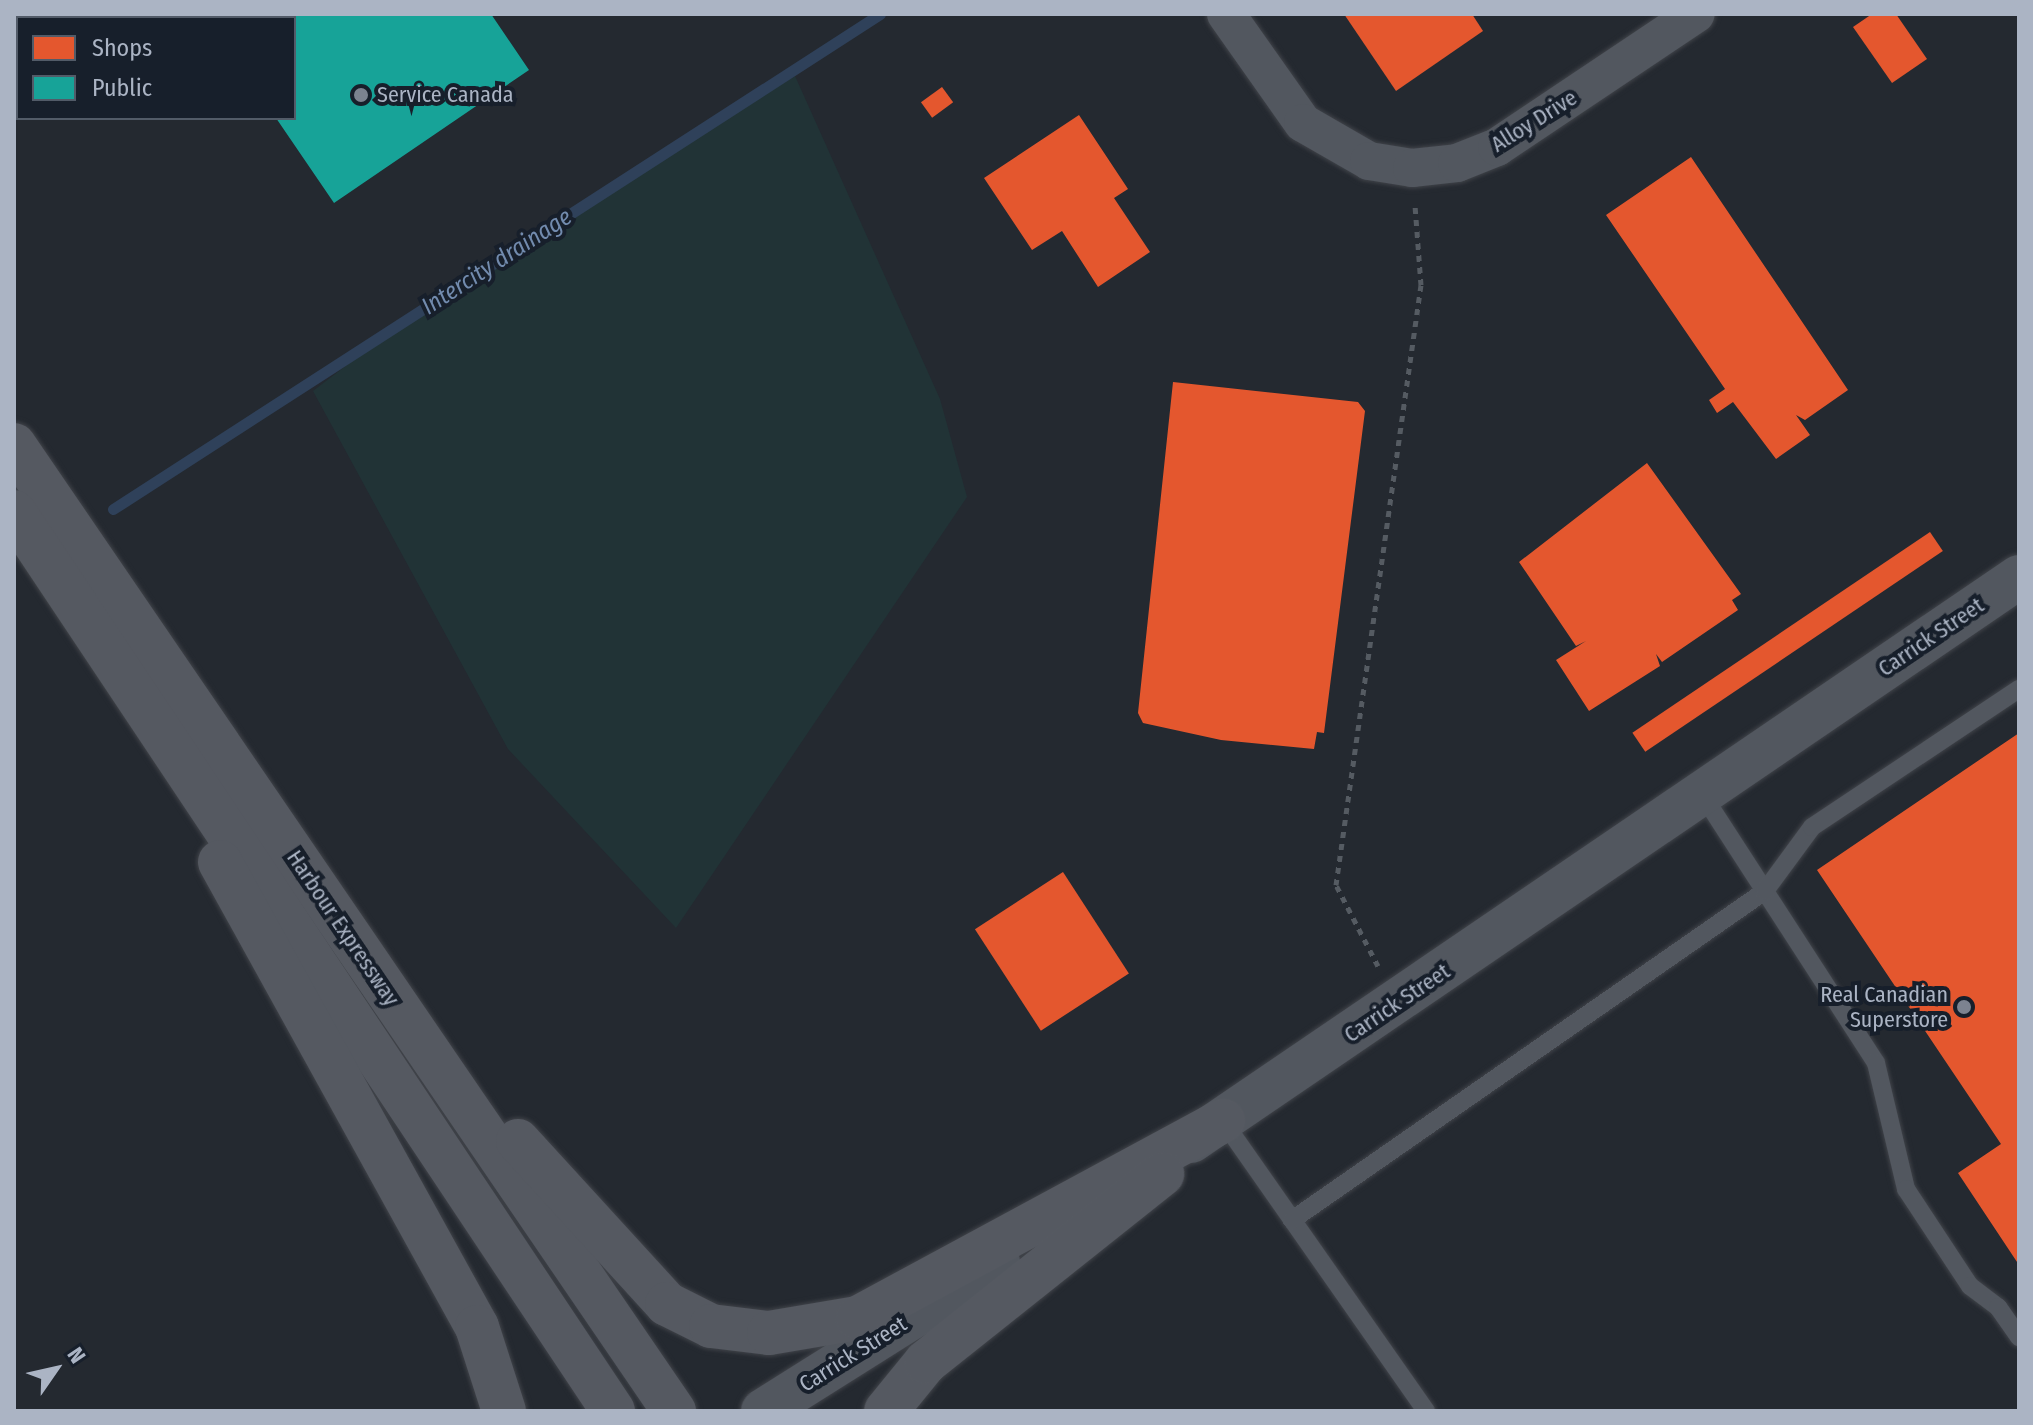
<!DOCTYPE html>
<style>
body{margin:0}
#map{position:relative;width:2033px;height:1425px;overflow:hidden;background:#242930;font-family:"Fira Sans Condensed",sans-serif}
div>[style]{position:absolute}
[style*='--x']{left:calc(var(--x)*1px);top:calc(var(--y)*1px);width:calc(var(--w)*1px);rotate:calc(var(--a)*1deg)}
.green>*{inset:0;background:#213336}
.shops>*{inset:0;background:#e4572e;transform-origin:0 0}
.public>*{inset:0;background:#17a398}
.stream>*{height:11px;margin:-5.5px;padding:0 5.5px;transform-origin:5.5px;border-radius:5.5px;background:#2f415a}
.path>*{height:5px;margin-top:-2.5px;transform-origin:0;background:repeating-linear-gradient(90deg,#555b62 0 6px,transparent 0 12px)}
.roads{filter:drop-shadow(0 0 2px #404349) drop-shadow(0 0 2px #404349)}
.service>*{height:18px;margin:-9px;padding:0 9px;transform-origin:9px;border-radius:9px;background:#52575f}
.minor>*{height:38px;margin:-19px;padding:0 19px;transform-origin:19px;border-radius:19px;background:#52575f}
.tertiary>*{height:44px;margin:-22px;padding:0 22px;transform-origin:22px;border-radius:22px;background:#52575f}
.primary>*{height:44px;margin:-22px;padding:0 22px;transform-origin:22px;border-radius:22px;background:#555961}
.dots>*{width:22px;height:22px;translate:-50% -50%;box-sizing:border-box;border:4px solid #171f2b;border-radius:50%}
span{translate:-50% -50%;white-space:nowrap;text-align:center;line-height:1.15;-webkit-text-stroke:8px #171f2b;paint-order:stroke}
.poi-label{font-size:22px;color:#abb4c4}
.left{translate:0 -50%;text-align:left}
.right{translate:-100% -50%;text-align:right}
.street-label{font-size:22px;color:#abb4c4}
.water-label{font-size:24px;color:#728bae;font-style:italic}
.frame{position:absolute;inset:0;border:16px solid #abb4c4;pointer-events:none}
.legend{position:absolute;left:16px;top:16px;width:280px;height:104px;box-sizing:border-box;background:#171f2b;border:2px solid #525b68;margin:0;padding:10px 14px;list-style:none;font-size:24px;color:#abb4c4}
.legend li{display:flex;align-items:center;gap:16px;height:40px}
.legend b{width:40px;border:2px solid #525b68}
.north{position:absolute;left:16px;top:1329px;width:80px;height:80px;-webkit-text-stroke:6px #171f2b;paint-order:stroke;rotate:56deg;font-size:22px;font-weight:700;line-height:32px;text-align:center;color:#abb4c4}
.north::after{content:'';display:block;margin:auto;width:28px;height:36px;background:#abb4c4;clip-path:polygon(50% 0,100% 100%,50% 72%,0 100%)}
</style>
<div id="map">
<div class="green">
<div style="clip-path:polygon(795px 76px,940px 399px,967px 497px,676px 928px,508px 749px,313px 391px,462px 277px)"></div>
</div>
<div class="shops">
<div style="clip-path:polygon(1344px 14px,1472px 14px,1483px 31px,1396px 91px)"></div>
<div style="clip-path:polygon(1872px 14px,1896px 14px,1927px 59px,1892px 83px,1853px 27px)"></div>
<div style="left:942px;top:87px;width:19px;height:26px;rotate:54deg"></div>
<div style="clip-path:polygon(1079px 115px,1128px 189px,1114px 198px,1150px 252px,1098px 287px,1062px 231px,1032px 250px,984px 178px)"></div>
<div style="clip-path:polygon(1691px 157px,1848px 390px,1805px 420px,1796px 415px,1810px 435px,1776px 459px,1733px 402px,1717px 413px,1709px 400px,1725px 389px,1606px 215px)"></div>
<div style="clip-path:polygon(1173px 382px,1358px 402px,1365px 411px,1324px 733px,1317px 732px,1314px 749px,1221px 740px,1143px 723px,1138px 713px)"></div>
<div style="clip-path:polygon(1647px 463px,1741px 594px,1732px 600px,1738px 610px,1662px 662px,1656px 654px,1660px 666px,1589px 711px,1556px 660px,1586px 641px,1576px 646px,1519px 562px)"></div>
<div style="left:1930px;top:532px;width:23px;height:359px;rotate:56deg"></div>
<div style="clip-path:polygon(2019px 733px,2019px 1265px,1958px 1173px,2001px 1144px,1817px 870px)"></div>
<div style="left:1063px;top:872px;width:121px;height:105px;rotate:57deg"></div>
</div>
<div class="public">
<div style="clip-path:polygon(220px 14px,491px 14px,529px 70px,334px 203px,276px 118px,294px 118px,294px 18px,214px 18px)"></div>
</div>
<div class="stream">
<div style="--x:113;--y:509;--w:913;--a:-32.84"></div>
</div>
<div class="path">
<div style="--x:1378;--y:966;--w:91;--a:-117.4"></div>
<div style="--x:1336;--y:885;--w:606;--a:-81.94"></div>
<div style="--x:1421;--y:285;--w:80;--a:-94.3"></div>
</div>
<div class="roads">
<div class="service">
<div style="--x:1702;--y:794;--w:320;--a:57.1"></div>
<div style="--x:1876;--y:1063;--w:130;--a:76.6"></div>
<div style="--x:1906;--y:1189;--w:116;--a:56.6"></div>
<div style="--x:1970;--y:1286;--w:35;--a:37"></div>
<div style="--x:1998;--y:1307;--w:37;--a:55"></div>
<div style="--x:1223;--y:1121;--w:354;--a:55"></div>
<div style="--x:1292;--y:1220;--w:576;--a:-34.82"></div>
<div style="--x:1765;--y:891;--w:79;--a:-53.7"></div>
<div style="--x:1812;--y:827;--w:249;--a:-33.7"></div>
</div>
<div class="minor">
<div style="--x:1226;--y:14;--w:133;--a:54.8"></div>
<div style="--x:1303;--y:123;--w:76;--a:29.9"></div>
<div style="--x:1369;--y:161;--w:44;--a:9.2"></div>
<div style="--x:1412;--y:168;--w:45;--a:-6.3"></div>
<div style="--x:1457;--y:163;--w:43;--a:-21.8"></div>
<div style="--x:1497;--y:147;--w:239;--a:-33.8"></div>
</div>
<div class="tertiary">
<div style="--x:1191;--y:1141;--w:1002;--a:-34.26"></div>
<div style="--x:763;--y:1411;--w:278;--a:-32.2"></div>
</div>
<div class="primary">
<div style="--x:14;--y:445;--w:1170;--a:55.66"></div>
<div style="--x:14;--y:512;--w:1080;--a:56.32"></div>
<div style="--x:220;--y:862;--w:531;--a:61.07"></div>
<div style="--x:477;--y:1327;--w:88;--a:72.2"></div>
<div style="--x:518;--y:1141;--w:221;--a:47.6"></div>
<div style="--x:667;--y:1304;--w:49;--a:26.6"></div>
<div style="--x:711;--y:1326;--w:58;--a:6.9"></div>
<div style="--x:769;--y:1333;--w:90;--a:-9.6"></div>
<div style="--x:858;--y:1318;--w:415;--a:-28.4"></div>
<div style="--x:886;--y:1411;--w:63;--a:-50.8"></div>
<div style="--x:926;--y:1362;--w:302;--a:-38.5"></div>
</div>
</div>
<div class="dots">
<div style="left:361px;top:95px;background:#7c8390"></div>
<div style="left:1964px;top:1007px;background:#7c8390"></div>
</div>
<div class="poi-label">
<span class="left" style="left:377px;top:95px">Service Canada</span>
<span class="right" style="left:1948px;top:1007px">Real Canadian<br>Superstore</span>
</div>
<div class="street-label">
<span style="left:1534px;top:121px;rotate:-32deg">Alloy Drive</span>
<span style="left:1931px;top:637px;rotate:-34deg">Carrick Street</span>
<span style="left:343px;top:928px;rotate:56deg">Harbour Expressway</span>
<span style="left:1397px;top:1003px;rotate:-34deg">Carrick Street</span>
<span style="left:853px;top:1354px;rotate:-32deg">Carrick Street</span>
</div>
<div class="water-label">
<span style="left:497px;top:262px;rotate:-33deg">Intercity drainage</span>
</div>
<div class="frame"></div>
<ul class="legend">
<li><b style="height:22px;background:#e4572e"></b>Shops</li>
<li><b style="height:22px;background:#17a398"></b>Public</li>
</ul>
<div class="north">N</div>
</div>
